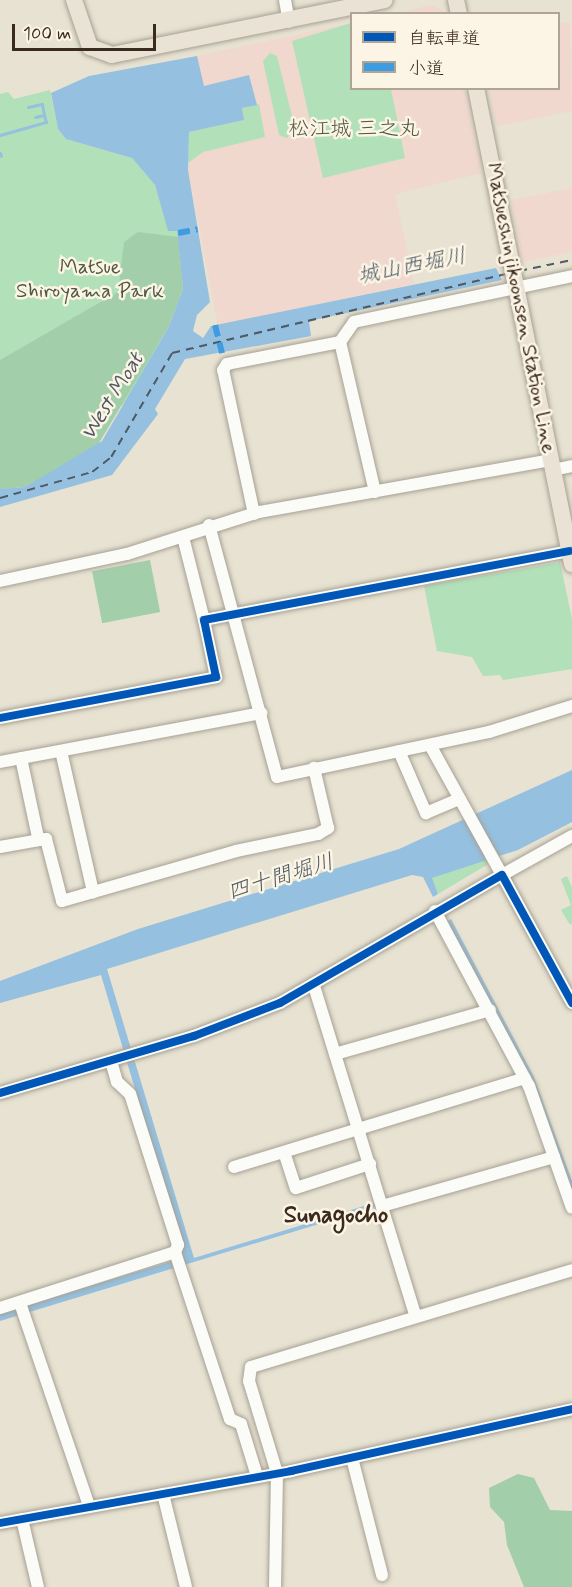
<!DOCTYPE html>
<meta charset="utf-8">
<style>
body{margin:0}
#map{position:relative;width:572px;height:1587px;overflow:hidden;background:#e7e2d1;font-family:Mynerve,"Klee One",sans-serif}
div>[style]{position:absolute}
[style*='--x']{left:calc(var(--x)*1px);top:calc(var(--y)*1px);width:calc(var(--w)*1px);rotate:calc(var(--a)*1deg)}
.built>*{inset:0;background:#f0d8cf}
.green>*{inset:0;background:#b1e0b9}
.forest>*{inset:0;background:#a3ceaa;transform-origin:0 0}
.water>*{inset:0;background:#95c0df}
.stream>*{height:3px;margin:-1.5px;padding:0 1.5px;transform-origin:1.5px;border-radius:1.5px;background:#95c0df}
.ferry>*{height:1.5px;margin-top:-0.75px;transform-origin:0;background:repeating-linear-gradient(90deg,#4e5a64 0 8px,transparent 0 14px)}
.roads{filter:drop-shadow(0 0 2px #a6a195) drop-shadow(0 0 2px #a6a195)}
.minor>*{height:12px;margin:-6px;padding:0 6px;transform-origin:6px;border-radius:6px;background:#fbfbf8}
.major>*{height:16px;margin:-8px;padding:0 8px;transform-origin:8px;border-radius:8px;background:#eae2d5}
.quiet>*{height:6px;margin-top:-3px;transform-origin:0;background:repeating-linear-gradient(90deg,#3f9ce0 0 12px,transparent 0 18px)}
.cycleway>*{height:8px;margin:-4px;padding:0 4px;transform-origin:4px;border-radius:4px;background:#0057b8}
span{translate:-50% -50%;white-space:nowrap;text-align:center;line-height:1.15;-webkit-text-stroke:5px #fcf5e5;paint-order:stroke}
.park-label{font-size:21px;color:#4e5740}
.street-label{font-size:21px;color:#3b2a1e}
.water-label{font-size:22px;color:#4e5a64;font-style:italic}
.quarter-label{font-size:24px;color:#3b2a1e;font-weight:700}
.legend{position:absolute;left:350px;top:12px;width:210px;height:78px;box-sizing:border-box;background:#fcf5e5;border:2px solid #afa495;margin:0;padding:8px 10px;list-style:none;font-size:18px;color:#3b2a1e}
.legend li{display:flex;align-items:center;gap:12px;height:30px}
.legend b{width:30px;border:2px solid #afa495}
.scale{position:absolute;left:12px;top:24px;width:144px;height:27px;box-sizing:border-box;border:3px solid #3b2a1e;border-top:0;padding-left:8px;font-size:18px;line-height:21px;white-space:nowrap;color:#3b2a1e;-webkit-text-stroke:4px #fcf5e5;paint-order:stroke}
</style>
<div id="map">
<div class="built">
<div style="clip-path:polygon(431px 5px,448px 13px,394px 14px)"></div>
<div style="clip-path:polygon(570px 22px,572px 111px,496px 126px,489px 89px,558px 88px,559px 24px)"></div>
<div style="clip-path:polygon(351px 23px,352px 88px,465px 89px,482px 173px,395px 194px,414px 284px,218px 326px,188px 170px,189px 132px,204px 87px,197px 56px)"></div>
<div style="clip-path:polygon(572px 188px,572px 252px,523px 262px,511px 200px)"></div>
</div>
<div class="green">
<div style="clip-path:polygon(351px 23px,352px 88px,391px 89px,405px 158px,323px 178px,292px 41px)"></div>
<div style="clip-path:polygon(270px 53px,277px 56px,295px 128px,287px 138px,279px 135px,263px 61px)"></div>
<div style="clip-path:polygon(50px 90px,58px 129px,66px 139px,132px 158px,155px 185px,168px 230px,177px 230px,180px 301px,129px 400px,11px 489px,0 489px,0 94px,8px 92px,14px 99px)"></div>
<div style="clip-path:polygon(259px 104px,265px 137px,203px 152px,188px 163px,189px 132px,243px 120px,242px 108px)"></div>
<div style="clip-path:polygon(560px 562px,572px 619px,572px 669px,503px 680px,500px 675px,483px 676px,472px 657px,437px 651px,424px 586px)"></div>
<div style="clip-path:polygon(489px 859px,490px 863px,438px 894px,431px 878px)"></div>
<div style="clip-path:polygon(567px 876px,572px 887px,572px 923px,570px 925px,561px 910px,571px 905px,561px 879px)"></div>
</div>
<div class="forest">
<div style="clip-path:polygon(138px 232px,178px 237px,183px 289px,169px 326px,96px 448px,25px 487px,0 489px,0 360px,118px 292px,124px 242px)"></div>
<div style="left:150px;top:560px;width:53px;height:59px;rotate:79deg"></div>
<div style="clip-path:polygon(518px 1474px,534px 1478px,550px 1510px,572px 1511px,572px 1587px,524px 1587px,507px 1545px,504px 1522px,490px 1507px,489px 1488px)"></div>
</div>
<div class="water">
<div style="clip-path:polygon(197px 56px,204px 86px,249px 75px,257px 105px,242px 108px,244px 120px,189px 132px,188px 170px,210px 302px,197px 315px,193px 331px,203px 338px,211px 326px,496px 268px,502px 280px,309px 321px,311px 336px,185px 359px,155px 409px,158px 414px,112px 475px,0 507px,0 489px,25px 487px,102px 441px,169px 326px,183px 289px,177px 231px,168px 231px,155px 185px,132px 158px,66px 139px,58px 129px,51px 93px,89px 76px)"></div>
<div style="clip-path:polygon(572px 770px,572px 822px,518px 850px,432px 878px,438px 894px,433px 897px,423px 877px,412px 875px,107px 969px,194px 1258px,377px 1202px,378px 1206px,0 1321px,0 1313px,173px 1261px,183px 1250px,101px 975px,0 1003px,0 981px,138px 929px,399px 849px)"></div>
<div style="clip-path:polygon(451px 919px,534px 1077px,572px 1181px,572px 1197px,554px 1147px,446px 922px)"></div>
</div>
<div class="stream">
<div style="--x:28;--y:107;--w:14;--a:-12"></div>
<div style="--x:42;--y:104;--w:11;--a:80"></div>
<div style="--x:0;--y:135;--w:48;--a:-15.8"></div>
<div style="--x:46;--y:122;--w:7;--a:-106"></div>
<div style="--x:44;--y:115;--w:9;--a:167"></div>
<div style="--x:0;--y:153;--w:3;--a:72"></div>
</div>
<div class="ferry">
<div style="--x:519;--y:271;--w:54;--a:-11.7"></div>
<div style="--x:0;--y:498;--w:96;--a:-15.8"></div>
<div style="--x:92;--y:472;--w:24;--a:-38"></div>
<div style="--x:111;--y:457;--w:121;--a:-59.6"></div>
<div style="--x:172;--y:353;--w:343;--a:-13.3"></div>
</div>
<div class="roads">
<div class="minor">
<div style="--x:285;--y:0;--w:22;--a:80"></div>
<div style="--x:553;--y:470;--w:19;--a:-12"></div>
<div style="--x:375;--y:492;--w:154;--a:-103.1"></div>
<div style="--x:340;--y:342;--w:24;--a:-55"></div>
<div style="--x:354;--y:322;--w:223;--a:-11.9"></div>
<div style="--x:254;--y:514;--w:147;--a:-102.1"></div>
<div style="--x:223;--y:370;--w:7;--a:-56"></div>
<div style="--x:227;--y:364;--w:115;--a:-11"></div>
<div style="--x:209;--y:525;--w:261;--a:74.9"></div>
<div style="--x:277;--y:777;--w:217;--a:-12"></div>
<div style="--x:489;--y:732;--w:87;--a:-17.4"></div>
<div style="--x:183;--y:537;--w:86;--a:75.8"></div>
<div style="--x:0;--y:581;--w:130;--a:-12"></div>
<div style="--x:127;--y:554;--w:139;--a:-17.7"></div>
<div style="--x:259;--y:512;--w:297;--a:-10.1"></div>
<div style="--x:0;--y:718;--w:220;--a:-10.7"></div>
<div style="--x:216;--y:677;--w:58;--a:-101.9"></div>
<div style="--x:204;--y:620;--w:372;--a:-10.7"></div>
<div style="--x:430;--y:745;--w:149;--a:61"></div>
<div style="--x:502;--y:875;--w:80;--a:-29.1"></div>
<div style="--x:61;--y:751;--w:145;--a:77.2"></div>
<div style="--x:399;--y:751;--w:68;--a:66.5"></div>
<div style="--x:426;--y:813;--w:36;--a:-23"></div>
<div style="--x:21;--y:758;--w:81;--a:77.9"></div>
<div style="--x:0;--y:762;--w:266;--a:-10.6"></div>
<div style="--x:0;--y:847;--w:47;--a:-9.9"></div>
<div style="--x:46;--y:839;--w:64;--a:75.5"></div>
<div style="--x:62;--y:901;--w:181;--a:-16"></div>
<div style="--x:236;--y:851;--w:84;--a:-11.7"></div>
<div style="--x:318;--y:834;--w:12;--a:-31"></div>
<div style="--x:328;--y:828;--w:62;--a:-103.1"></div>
<div style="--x:435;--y:911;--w:199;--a:61.8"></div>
<div style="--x:529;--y:1086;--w:129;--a:70.6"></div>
<div style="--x:314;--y:986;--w:346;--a:72.9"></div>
<div style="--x:335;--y:1054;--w:161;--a:-15.8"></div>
<div style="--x:0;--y:1093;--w:202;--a:-16.4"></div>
<div style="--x:194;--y:1036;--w:92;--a:-21"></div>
<div style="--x:280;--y:1003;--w:256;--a:-30"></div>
<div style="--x:502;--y:875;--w:146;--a:61.3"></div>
<div style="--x:284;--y:1152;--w:38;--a:72"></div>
<div style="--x:296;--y:1188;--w:78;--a:-18"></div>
<div style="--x:234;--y:1167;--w:304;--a:-17"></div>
<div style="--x:382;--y:1206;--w:179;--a:-15.9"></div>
<div style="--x:175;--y:1252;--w:176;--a:71.8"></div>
<div style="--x:230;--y:1419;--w:12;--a:24"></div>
<div style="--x:241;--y:1424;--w:54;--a:72.9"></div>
<div style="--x:20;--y:1303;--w:214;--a:71.2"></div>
<div style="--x:0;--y:1308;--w:184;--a:-17.7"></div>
<div style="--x:175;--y:1252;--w:8;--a:-67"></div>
<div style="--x:178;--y:1245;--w:158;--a:-107.6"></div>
<div style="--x:130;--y:1094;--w:18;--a:-137"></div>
<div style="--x:117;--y:1082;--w:22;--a:-106"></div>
<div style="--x:352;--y:1458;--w:121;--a:75.6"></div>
<div style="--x:163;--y:1494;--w:96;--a:76.1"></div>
<div style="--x:22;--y:1519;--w:70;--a:76.8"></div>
<div style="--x:0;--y:1523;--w:296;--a:-10.1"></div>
<div style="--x:291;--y:1471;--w:288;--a:-12.4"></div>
<div style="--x:275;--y:1587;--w:114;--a:-89"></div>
<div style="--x:277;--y:1473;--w:96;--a:-106.9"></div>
<div style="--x:249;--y:1381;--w:14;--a:-82"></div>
<div style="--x:251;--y:1367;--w:335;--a:-16.8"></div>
</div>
<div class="major">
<div style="--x:74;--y:0;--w:50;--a:71.2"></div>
<div style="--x:90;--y:47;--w:23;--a:20"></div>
<div style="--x:112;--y:55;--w:278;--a:-11.4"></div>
<div style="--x:456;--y:0;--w:14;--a:78"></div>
<div style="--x:476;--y:88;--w:486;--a:78.6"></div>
</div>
</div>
<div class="quiet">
<div style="--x:178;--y:233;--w:20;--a:-11"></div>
<div style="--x:215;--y:325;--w:29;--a:76"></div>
</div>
<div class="cycleway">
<div style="--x:0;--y:718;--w:220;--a:-10.7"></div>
<div style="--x:216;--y:677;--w:58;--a:-101.9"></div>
<div style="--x:204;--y:620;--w:372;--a:-10.7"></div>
<div style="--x:0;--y:1093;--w:202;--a:-16.4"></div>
<div style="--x:194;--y:1036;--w:92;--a:-21"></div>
<div style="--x:280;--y:1003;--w:256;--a:-30"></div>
<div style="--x:502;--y:875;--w:146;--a:61.3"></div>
<div style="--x:0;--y:1523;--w:296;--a:-10.1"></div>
<div style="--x:291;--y:1471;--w:288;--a:-12.4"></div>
</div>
<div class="park-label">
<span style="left:354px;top:129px">松江城 三之丸</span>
<span style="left:90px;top:279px">Matsue<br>Shiroyama Park</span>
</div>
<div class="street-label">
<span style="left:521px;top:308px;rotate:79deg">Matsueshinjikoonsen Station Line</span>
</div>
<div class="water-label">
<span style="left:412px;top:267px;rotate:-11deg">城山西堀川</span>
<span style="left:113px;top:397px;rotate:-58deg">West Moat</span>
<span style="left:281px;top:878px;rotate:-17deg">四十間堀川</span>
</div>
<div class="quarter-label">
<span style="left:336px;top:1216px">Sunagocho</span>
</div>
<ul class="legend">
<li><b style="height:8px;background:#0057b8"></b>自転車道</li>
<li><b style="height:8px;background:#3f9ce0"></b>小道</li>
</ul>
<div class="scale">100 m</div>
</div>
